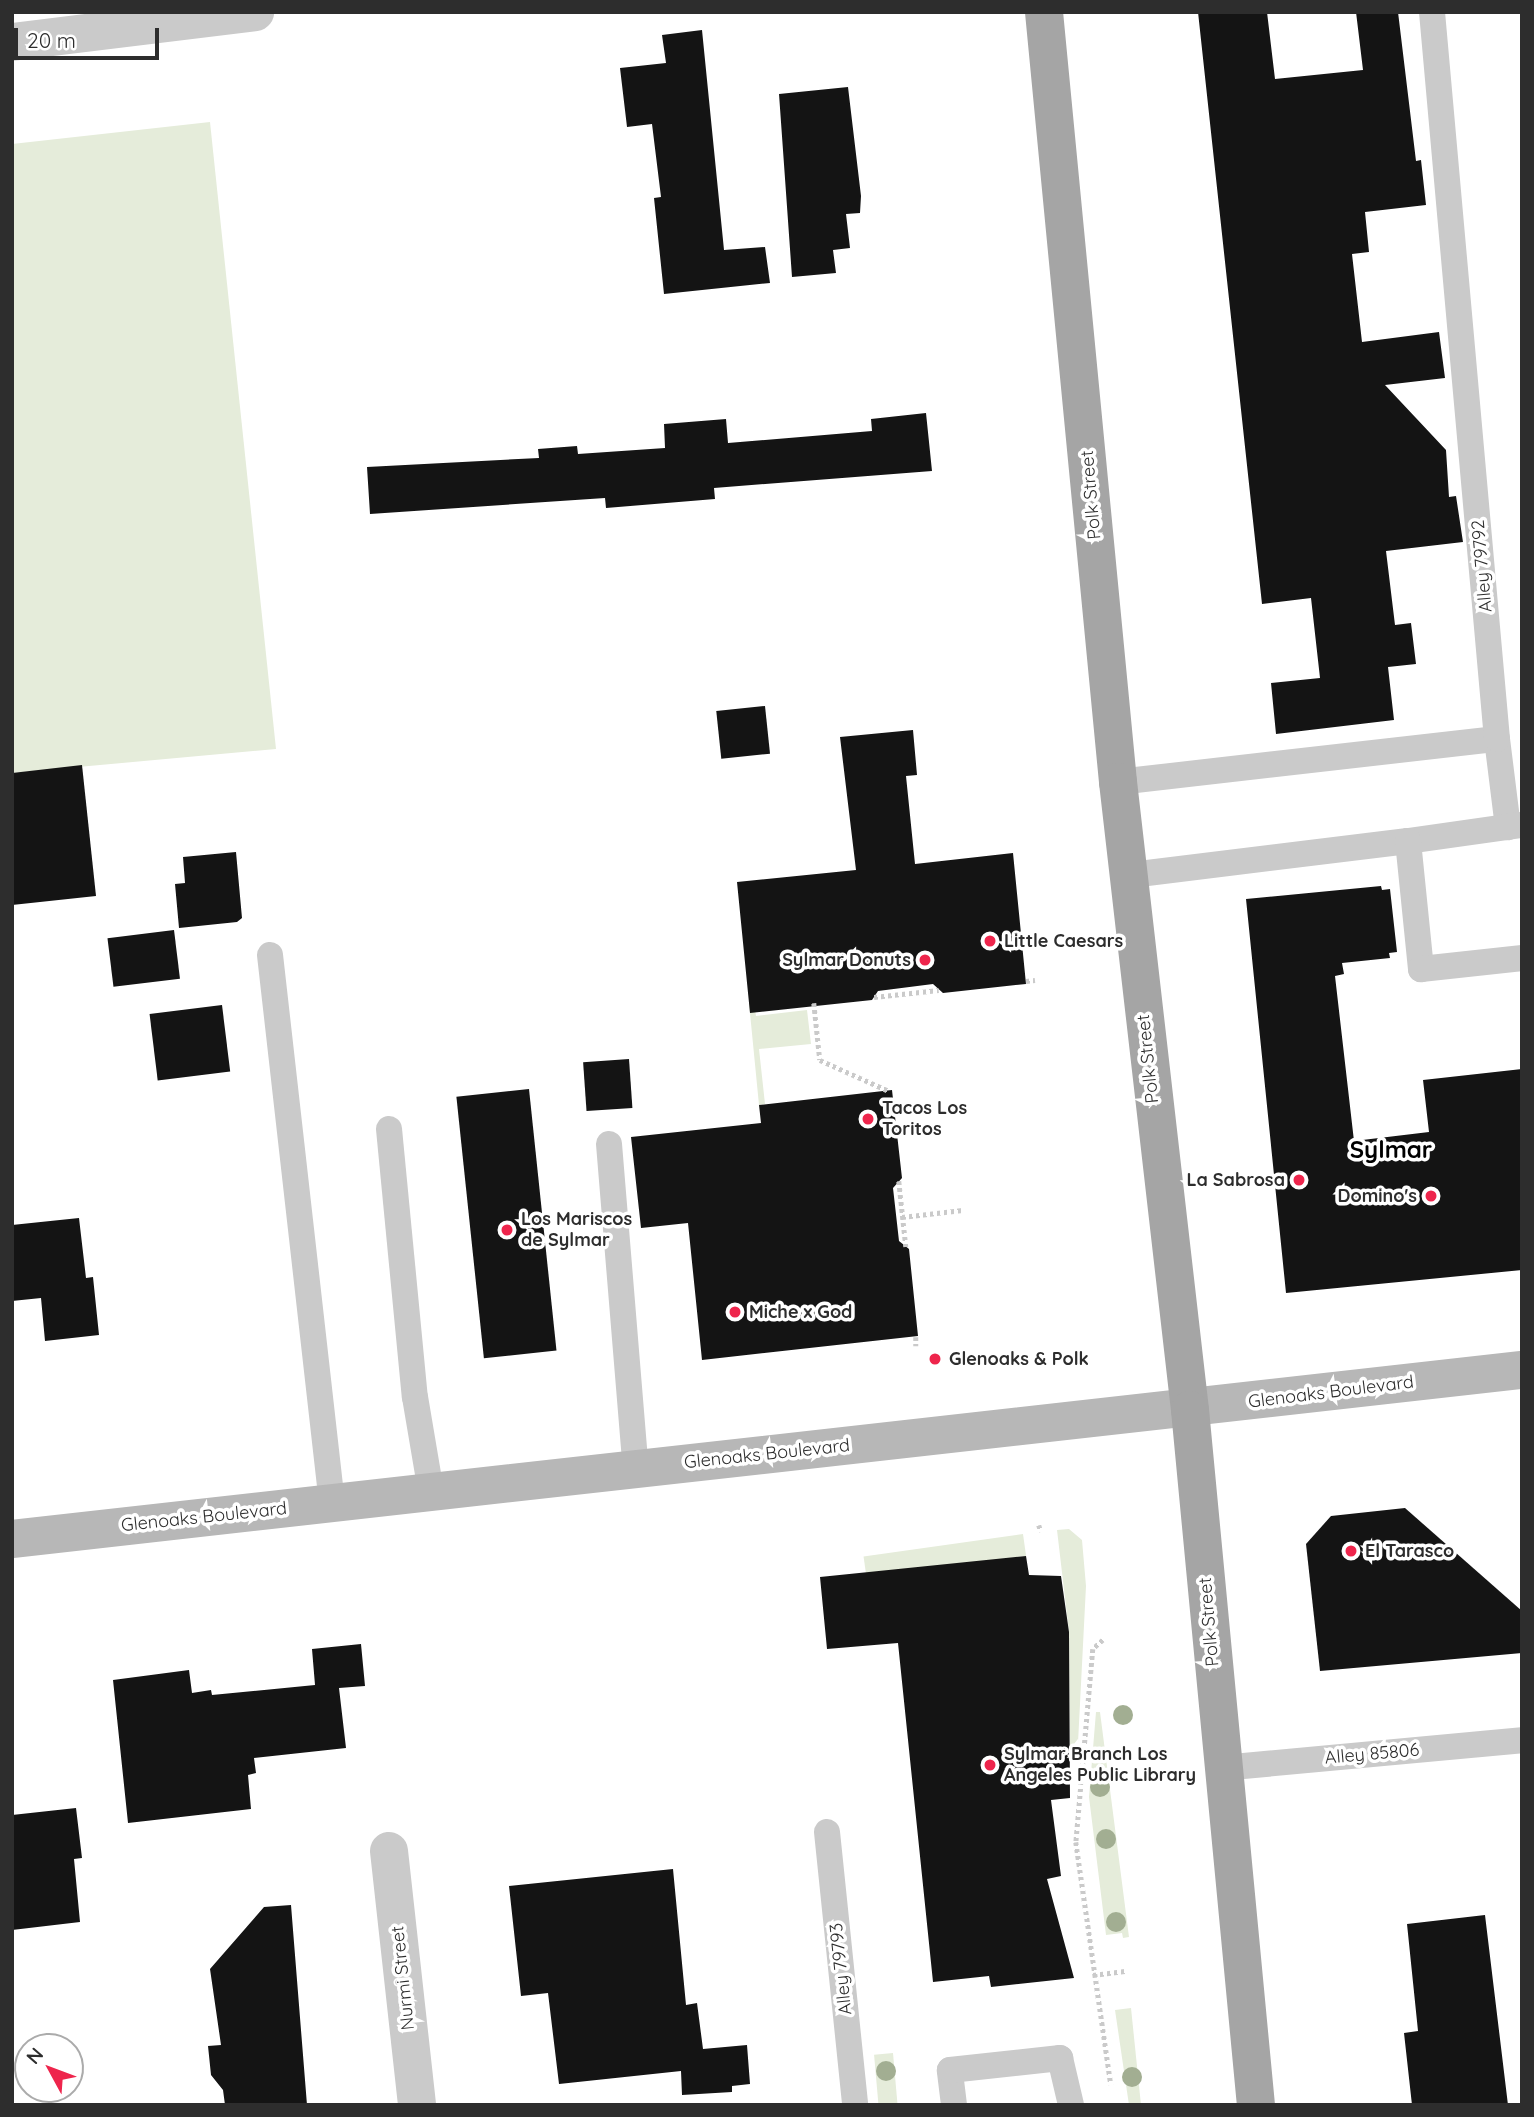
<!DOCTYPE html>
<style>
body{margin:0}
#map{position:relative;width:1534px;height:2117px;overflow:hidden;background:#fff;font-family:Quicksand,sans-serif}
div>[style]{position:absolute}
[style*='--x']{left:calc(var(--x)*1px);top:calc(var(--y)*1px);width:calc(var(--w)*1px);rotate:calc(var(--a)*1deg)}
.green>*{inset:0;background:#e5ecda;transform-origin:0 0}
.building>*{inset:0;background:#141414;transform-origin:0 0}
.path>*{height:4.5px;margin-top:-2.25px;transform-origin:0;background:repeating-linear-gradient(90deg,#cacaca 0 3.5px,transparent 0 7px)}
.lane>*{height:26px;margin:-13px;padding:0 13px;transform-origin:13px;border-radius:13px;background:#cacaca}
.street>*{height:38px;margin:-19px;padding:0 19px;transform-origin:19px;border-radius:19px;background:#cacaca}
.secondary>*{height:38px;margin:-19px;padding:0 19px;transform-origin:19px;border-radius:19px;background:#b7b7b7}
.primary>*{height:38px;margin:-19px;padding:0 19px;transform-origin:19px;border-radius:19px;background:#a5a5a5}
.trees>*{width:20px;height:20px;margin:-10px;border-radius:50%;background:#a2ae92}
.dots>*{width:19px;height:19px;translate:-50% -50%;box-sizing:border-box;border:4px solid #fff;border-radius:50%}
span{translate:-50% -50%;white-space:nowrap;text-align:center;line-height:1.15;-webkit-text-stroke:7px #fff;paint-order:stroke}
.street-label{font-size:18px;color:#2d2d2d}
.poi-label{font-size:18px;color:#2d2d2d;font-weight:700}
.left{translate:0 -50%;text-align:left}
.right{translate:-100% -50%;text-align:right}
.district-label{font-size:24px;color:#000;font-weight:700}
.frame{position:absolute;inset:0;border:14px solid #2d2d2d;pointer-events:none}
.north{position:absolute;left:14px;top:2033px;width:70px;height:70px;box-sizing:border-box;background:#fff;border:2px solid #ababab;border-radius:50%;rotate:311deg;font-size:19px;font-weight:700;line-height:28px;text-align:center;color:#2d2d2d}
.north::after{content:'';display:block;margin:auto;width:24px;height:32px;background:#ee254c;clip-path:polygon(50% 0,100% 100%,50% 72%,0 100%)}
.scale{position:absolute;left:14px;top:28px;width:145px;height:32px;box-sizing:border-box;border:4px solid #2d2d2d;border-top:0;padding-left:9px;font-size:21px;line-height:24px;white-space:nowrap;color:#2d2d2d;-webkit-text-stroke:5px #fff;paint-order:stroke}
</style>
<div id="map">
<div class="green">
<div style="clip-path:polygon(210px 122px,276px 749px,12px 773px,12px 144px)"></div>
<div style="clip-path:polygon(749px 1003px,754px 1003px,756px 1016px,807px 1010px,811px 1044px,759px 1049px,765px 1104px,759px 1105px)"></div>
<div style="clip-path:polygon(1069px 1529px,1082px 1540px,1086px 1586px,1078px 1743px,1070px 1751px,1069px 1632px,1057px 1530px)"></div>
<div style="left:1023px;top:1534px;width:22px;height:161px;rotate:82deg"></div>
<div style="clip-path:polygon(1096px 1712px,1100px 1712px,1129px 1937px,1123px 1938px,1122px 1933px,1106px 1935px,1089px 1797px)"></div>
<div style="clip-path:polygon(1131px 2008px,1141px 2105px,1129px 2105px,1115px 2010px)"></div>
<div style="left:893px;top:2053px;width:52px;height:19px;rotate:85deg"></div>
</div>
<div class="building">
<div style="clip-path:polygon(1198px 12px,1267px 12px,1275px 79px,1363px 70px,1356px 12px,1398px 12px,1416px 161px,1421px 160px,1426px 205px,1365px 212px,1369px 252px,1352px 254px,1362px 342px,1439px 332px,1445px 378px,1385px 385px,1446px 450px,1449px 497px,1456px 496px,1463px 542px,1386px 551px,1395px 625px,1411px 623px,1416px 664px,1388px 667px,1394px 720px,1276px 734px,1271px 683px,1320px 678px,1311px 598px,1262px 604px)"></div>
<div style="clip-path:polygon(702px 30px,724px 250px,765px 247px,770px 283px,664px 294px,654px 198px,661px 197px,652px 124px,627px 127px,620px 68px,666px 63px,662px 35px)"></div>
<div style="clip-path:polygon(848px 87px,861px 196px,860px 213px,846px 214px,850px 248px,833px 250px,836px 273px,792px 277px,779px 94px)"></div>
<div style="clip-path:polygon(926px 413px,932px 471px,714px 488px,715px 499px,606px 508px,605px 498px,370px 514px,367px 467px,539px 458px,538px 449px,577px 446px,578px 454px,665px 448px,664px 424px,726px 419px,728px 443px,872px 431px,871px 419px)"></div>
<div style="left:765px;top:706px;width:48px;height:49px;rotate:84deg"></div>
<div style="clip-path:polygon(913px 730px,917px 775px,906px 776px,915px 864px,1013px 853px,1026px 984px,943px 993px,933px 984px,878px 991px,872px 1000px,750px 1013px,737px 882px,856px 870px,840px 737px)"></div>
<div style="clip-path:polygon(82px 765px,96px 896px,12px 905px,12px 773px)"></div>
<div style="clip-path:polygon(236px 852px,242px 918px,237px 922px,179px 928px,175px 884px,185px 883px,183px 857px)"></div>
<div style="clip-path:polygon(1381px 886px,1382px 890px,1390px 889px,1397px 952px,1389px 953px,1390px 958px,1342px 963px,1344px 974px,1335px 976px,1354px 1141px,1429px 1132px,1423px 1080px,1522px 1069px,1522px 1270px,1286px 1293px,1246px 899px)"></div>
<div style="left:174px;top:930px;width:49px;height:67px;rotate:83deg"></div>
<div style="left:222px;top:1005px;width:67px;height:73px;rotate:83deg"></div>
<div style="left:629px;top:1059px;width:49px;height:46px;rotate:86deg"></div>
<div style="left:529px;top:1089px;width:263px;height:73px;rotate:84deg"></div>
<div style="clip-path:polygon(892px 1090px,902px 1178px,893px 1188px,899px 1241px,909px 1249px,918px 1336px,702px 1360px,688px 1223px,641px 1228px,631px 1137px,761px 1123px,759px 1105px)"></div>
<div style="clip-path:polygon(79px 1218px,86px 1278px,93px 1277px,99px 1335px,45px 1341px,41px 1298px,12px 1301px,12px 1225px)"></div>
<div style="clip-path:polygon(1405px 1508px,1522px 1611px,1522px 1653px,1320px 1671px,1306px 1544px,1331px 1516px)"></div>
<div style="clip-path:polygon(1026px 1556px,1029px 1575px,1061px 1576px,1069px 1632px,1070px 1798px,1051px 1800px,1061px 1876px,1047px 1879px,1074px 1978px,991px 1987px,989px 1976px,933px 1982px,898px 1643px,827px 1649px,820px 1577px)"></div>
<div style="clip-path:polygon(361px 1644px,365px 1686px,339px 1688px,346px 1748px,254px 1758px,256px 1773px,248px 1775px,251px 1809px,128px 1823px,113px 1680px,189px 1670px,192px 1693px,211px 1690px,212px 1695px,315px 1685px,312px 1649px)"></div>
<div style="clip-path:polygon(76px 1808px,82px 1858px,74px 1859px,80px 1922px,12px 1930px,12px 1815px)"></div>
<div style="clip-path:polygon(673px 1869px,686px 2005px,697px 2003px,703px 2049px,747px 2045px,750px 2084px,732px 2086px,732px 2092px,682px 2095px,681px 2071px,559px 2084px,548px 1993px,521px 1996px,509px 1886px)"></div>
<div style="clip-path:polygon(291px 1905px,307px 2105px,225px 2105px,223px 2090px,211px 2075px,208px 2046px,221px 2045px,210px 1969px,264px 1907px)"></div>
<div style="clip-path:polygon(1485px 1915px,1508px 2105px,1412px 2105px,1404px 2033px,1418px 2031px,1407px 1924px)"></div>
</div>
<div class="path">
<div style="--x:1026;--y:981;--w:9;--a:-6"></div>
<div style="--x:874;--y:997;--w:65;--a:-6.1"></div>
<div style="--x:814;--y:1003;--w:57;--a:84"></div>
<div style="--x:820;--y:1060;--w:76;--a:24.2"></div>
<div style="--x:899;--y:1181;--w:66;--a:83.9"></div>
<div style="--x:902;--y:1217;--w:61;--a:-6.5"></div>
<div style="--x:916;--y:1337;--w:9;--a:90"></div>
<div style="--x:1039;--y:1525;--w:7;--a:74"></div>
<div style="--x:1103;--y:1640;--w:13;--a:138"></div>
<div style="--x:1093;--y:1649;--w:194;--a:95"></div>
<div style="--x:1076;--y:1842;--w:245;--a:81.8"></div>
<div style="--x:1093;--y:1975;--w:34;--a:-7"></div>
</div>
<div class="lane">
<div style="--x:1497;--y:739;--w:89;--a:82.9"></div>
<div style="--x:1118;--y:782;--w:381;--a:-6.5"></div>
<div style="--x:1497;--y:739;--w:730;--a:-95.11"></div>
<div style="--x:1408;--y:841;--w:115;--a:-8"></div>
<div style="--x:1131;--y:875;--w:279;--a:-7"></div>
<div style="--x:1408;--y:841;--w:129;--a:84.2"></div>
<div style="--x:1421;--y:969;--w:102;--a:-6.2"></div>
<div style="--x:270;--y:955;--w:551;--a:83.55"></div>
<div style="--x:389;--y:1129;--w:269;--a:84.5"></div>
<div style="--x:415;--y:1397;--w:96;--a:80.4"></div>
<div style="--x:609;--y:1144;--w:326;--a:85.3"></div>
<div style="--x:1222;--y:1768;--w:301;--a:-5.3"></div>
<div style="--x:827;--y:1832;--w:274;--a:84.1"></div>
<div style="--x:954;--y:2105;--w:35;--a:-97"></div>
<div style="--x:950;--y:2070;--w:111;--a:-6.2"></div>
<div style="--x:1060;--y:2058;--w:48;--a:76.8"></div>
</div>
<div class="street">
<div style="--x:12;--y:42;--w:245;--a:-7"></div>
<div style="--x:389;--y:1851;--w:256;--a:83.7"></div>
</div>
<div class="secondary">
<div style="--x:12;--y:1539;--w:1519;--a:-6.39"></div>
</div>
<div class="primary">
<div style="--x:1044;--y:12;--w:774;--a:84.51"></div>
<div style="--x:1118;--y:782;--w:632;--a:83.46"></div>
<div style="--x:1190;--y:1410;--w:698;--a:84.58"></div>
</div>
<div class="trees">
<div style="left:1123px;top:1715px"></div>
<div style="left:1100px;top:1787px"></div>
<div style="left:1106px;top:1839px"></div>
<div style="left:1116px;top:1922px"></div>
<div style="left:886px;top:2071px"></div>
<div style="left:1132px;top:2077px"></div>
</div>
<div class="dots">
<div style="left:990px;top:941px;background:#ee254c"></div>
<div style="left:925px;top:960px;background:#ee254c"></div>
<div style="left:868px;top:1119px;background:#ee254c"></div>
<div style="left:1299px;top:1180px;background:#ee254c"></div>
<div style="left:1431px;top:1196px;background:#ee254c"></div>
<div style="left:507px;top:1230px;background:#ee254c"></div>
<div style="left:735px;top:1312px;background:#ee254c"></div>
<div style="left:935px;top:1359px;background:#ee254c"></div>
<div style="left:1351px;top:1551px;background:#ee254c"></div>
<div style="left:990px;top:1765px;background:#ee254c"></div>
</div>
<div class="street-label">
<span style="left:1091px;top:495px;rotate:-95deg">Polk Street</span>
<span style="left:1482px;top:566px;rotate:-95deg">Alley 79792</span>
<span style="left:1148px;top:1059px;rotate:-96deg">Polk Street</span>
<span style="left:1331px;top:1392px;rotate:-7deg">Glenoaks Boulevard</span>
<span style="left:767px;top:1454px;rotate:-6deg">Glenoaks Boulevard</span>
<span style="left:204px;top:1517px;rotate:-6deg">Glenoaks Boulevard</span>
<span style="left:1209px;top:1622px;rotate:-95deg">Polk Street</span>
<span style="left:1372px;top:1754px;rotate:-5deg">Alley 85806</span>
<span style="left:841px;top:1969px;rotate:-96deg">Alley 79793</span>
<span style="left:403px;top:1978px;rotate:-96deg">Nurmi Street</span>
</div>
<div class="poi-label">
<span class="left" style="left:1004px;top:941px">Little Caesars</span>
<span class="right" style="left:911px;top:960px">Sylmar Donuts</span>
<span class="left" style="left:882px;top:1119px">Tacos Los<br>Toritos</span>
<span class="right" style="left:1285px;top:1180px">La Sabrosa</span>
<span class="right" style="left:1417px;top:1196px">Domino's</span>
<span class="left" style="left:521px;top:1230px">Los Mariscos<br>de Sylmar</span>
<span class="left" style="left:749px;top:1312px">Miche x God</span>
<span class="left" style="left:949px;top:1359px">Glenoaks &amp; Polk</span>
<span class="left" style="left:1365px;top:1551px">El Tarasco</span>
<span class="left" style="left:1004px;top:1765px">Sylmar Branch Los<br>Angeles Public Library</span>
</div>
<div class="district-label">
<span style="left:1391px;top:1150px">Sylmar</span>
</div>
<div class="frame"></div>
<div class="north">N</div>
<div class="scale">20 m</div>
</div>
